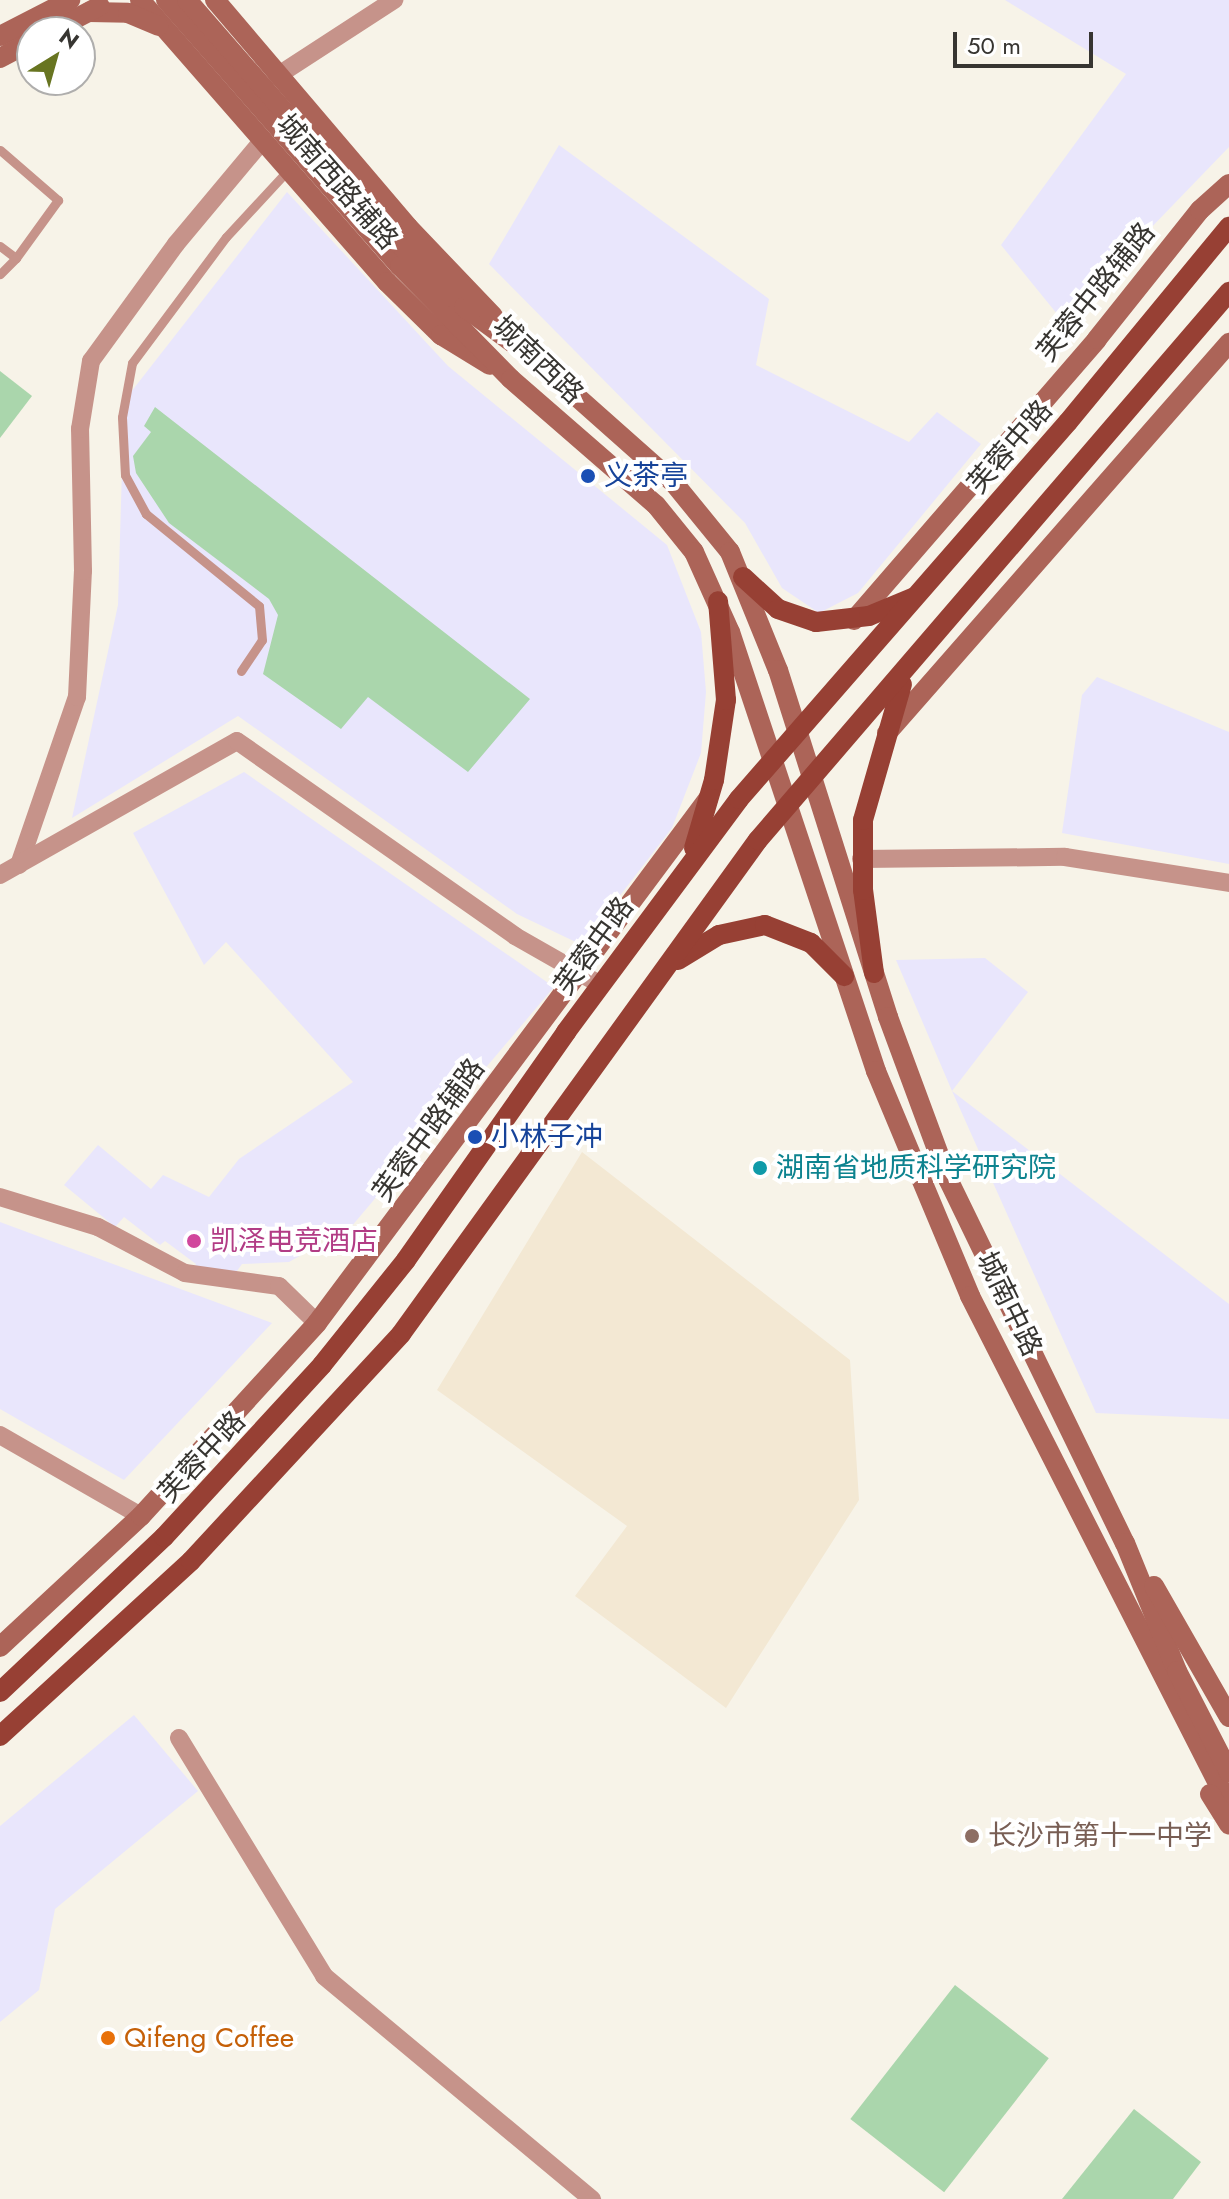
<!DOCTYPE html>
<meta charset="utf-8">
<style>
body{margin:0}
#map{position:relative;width:1229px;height:2199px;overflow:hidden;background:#f7f3e8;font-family:Jost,"Noto Sans SC",sans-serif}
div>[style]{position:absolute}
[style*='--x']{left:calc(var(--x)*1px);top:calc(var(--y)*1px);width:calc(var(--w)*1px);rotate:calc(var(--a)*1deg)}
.commercial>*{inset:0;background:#e9e6fc}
.industrial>*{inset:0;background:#f3e8d3}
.green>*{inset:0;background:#aad6ac;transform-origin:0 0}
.lane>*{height:9px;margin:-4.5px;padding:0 4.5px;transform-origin:4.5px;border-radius:4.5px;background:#c6938a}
.street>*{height:18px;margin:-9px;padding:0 9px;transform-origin:9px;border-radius:9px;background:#c6938a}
.secondary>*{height:20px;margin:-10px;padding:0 10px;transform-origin:10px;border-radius:10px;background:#ac6458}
.primary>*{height:20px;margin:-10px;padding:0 10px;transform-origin:10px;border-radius:10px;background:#974034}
.dots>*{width:22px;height:22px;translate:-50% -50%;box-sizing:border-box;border:4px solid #fff;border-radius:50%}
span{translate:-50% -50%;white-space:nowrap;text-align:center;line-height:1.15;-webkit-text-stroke:8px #fff;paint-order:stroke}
.street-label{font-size:28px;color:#373531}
.transit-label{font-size:28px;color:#164399}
.left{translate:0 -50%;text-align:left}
.culture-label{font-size:28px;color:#0d838f}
.hotel-label{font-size:28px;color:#b23c85}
.education-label{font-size:28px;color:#785e54}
.food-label{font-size:28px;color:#c56008}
.north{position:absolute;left:16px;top:16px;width:80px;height:80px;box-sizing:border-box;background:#fff;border:2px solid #afaead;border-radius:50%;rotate:37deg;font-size:22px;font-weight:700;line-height:32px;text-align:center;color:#373531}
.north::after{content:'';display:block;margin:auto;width:28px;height:36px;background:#687521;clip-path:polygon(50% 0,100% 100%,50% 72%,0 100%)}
.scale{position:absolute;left:953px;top:32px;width:140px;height:36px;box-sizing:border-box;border:4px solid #373531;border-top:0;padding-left:10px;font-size:24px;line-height:28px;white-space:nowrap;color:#373531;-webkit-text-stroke:6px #fff;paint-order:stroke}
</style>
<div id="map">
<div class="commercial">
<div style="clip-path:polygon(1005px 0,1229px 0,1229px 147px,1062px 320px,1001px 245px,1126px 74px)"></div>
<div style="clip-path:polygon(559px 145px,769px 299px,756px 365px,909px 442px,937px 412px,981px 444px,858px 593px,819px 613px,782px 588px,745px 523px,489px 264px)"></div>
<div style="clip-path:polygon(287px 192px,448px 366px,667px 545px,701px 632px,706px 692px,701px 753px,672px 828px,582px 945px,517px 914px,238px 716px,72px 818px,118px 605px,124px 401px)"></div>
<div style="clip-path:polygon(1097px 677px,1229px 732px,1229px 864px,1062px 833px,1082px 695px)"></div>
<div style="clip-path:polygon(244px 772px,554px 987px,340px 1240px,327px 1230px,312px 1249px,289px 1262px,242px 1264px,232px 1278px,191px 1272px,196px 1264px,165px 1241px,160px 1245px,124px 1217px,115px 1227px,64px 1185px,98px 1145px,151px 1189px,163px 1175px,209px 1197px,239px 1159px,353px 1082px,226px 942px,204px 965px,133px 833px)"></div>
<div style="clip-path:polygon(985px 958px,1028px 992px,952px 1091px,1229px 1304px,1229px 1419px,1096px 1413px,952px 1091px,896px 960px)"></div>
<div style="clip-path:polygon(0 1222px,272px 1323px,124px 1480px,0 1409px)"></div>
<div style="clip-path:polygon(134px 1715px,198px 1791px,55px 1909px,39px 1990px,0 2022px,0 1826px)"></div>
</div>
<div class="industrial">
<div style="clip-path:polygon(582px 1152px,850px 1360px,859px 1500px,726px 1708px,575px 1596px,627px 1526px,437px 1390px)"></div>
</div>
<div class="green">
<div style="clip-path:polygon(0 371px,32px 396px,0 438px)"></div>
<div style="clip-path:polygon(155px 407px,530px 699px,468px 772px,368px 697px,341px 729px,263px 674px,278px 615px,269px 599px,169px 523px,136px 473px,133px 456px,151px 432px,144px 426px)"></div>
<div style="left:955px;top:1985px;width:119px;height:170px;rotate:38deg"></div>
<div style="clip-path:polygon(1134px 2109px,1201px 2162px,1173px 2199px,1062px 2199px)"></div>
</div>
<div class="lane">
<div style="--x:0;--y:150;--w:77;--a:40.8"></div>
<div style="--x:58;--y:200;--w:72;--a:125.9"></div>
<div style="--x:0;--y:246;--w:20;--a:37"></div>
<div style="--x:16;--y:258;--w:23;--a:135"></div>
<div style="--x:241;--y:671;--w:37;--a:-56"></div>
<div style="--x:262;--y:640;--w:34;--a:-95"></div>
<div style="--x:259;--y:606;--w:146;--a:-140.8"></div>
<div style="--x:146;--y:514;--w:44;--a:-118.3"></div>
<div style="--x:125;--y:475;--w:58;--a:-93"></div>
<div style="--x:122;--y:417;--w:55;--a:-79.5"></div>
<div style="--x:132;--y:363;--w:157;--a:-53.3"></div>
<div style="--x:226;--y:237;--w:91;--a:-47.2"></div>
</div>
<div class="street">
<div style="--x:277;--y:76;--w:140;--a:-33"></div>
<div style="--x:861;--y:859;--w:204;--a:-0.6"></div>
<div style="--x:1065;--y:857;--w:166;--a:9"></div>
<div style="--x:19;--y:865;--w:178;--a:-71"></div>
<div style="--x:77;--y:697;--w:126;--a:-87.3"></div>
<div style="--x:83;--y:571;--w:142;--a:-91.2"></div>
<div style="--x:80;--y:429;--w:69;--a:-80.8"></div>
<div style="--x:91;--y:361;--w:145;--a:-54"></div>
<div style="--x:176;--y:244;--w:136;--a:-50.1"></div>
<div style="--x:0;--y:875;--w:272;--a:-29.5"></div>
<div style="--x:237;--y:741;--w:340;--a:35"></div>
<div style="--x:515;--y:936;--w:99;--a:29.7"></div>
<div style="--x:0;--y:1197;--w:102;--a:17"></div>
<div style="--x:98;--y:1227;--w:98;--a:27.9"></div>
<div style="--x:185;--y:1273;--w:95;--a:7.9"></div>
<div style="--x:279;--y:1286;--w:53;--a:44.2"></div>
<div style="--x:0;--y:1435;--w:163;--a:29.9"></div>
<div style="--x:179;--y:1738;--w:279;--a:58.6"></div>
<div style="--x:324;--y:1976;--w:349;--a:39.8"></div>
</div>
<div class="secondary">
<div style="--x:140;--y:0;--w:375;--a:48.8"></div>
<div style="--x:387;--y:282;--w:76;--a:44.5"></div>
<div style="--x:441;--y:335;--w:57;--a:31.5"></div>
<div style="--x:166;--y:0;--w:354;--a:48.7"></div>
<div style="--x:400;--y:266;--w:158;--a:45.5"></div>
<div style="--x:511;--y:379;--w:192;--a:41"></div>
<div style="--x:656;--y:505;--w:60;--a:51"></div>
<div style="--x:694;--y:552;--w:88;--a:65.8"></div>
<div style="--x:730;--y:632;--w:463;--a:71.6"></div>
<div style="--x:876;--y:1071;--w:244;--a:67.3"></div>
<div style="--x:970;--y:1296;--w:571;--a:63.03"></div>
<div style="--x:187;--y:0;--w:330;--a:48.9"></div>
<div style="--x:404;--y:249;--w:83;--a:44"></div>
<div style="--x:464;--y:307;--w:84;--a:36.3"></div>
<div style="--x:532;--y:357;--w:188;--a:41.6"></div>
<div style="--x:673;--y:482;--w:90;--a:50.8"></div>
<div style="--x:730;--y:552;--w:127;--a:67.9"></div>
<div style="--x:778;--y:670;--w:364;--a:72.4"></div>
<div style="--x:888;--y:1017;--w:173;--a:69.7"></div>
<div style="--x:948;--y:1179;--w:405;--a:64.1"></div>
<div style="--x:1125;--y:1543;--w:138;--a:67.9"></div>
<div style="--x:1177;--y:1671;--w:114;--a:62.8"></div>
<div style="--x:215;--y:0;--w:298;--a:49.6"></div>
<div style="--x:408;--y:227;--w:123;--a:46.3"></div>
<div style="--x:89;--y:12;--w:39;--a:1"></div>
<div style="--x:128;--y:13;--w:33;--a:23"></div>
<div style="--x:50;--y:32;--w:56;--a:-27.5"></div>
<div style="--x:0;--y:36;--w:79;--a:-27.2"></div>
<div style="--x:0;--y:58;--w:36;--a:-28"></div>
<div style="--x:854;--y:620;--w:371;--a:-49.1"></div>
<div style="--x:1097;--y:339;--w:165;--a:-51.4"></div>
<div style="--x:1200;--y:210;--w:39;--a:-42"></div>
<div style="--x:887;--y:733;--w:519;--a:-48.75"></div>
<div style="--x:1154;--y:1586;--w:151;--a:60.2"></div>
<div style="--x:0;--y:1647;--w:192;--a:-42.9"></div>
<div style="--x:141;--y:1516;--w:261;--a:-47.6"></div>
<div style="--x:317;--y:1323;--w:654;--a:-53.27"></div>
<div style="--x:1210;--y:1794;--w:36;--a:58"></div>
</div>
<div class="primary">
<div style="--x:743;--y:577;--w:47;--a:42.4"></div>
<div style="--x:778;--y:609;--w:40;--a:18.9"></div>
<div style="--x:816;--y:622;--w:53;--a:-6.5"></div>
<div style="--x:869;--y:616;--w:47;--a:-22.7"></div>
<div style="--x:694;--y:848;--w:71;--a:-73.6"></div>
<div style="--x:714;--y:780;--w:81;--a:-81.5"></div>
<div style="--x:726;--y:700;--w:99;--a:-94.6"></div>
<div style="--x:678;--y:960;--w:48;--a:-31.4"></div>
<div style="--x:719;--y:935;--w:47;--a:-12.3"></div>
<div style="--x:765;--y:925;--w:49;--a:21.4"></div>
<div style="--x:811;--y:943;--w:47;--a:45"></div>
<div style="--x:874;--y:973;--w:84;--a:-97.5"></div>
<div style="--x:863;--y:890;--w:70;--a:-90"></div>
<div style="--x:863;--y:820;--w:141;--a:-74"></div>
<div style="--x:0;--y:1692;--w:226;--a:-43.4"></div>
<div style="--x:164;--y:1537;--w:234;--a:-47.4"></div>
<div style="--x:322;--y:1365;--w:134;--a:-51.3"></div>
<div style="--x:406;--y:1260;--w:279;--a:-54.9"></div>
<div style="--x:566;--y:1032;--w:290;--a:-53.4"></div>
<div style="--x:739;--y:799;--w:500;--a:-48.89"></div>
<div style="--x:1068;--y:422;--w:253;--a:-50.5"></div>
<div style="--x:0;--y:1736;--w:259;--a:-42.5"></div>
<div style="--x:191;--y:1561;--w:309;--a:-47.2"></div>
<div style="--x:401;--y:1334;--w:609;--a:-54.15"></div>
<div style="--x:758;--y:840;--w:723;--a:-49.32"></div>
</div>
<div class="dots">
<div style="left:588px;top:476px;background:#1a4fb4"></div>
<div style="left:475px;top:1137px;background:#1a4fb4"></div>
<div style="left:760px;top:1168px;background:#0f9aa8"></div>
<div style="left:194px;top:1241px;background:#d1479c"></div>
<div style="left:972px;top:1836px;background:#8d6e63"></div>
<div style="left:108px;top:2038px;background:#e8710a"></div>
</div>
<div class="street-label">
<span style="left:337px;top:182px;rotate:49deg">城南西路辅路</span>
<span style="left:1096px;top:292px;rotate:-51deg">芙蓉中路辅路</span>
<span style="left:538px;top:360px;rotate:44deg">城南西路</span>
<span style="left:1010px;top:447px;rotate:-49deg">芙蓉中路</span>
<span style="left:594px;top:946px;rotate:-54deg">芙蓉中路</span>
<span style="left:429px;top:1130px;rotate:-54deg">芙蓉中路辅路</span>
<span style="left:1009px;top:1304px;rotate:64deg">城南中路</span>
<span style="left:202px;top:1457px;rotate:-47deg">芙蓉中路</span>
</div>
<div class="transit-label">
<span class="left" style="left:604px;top:476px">义茶亭</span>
<span class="left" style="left:491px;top:1137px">小林子冲</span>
</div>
<div class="culture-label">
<span class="left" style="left:776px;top:1168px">湖南省地质科学研究院</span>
</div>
<div class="hotel-label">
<span class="left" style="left:210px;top:1241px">凯泽电竞酒店</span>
</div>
<div class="education-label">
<span class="left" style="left:988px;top:1836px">长沙市第十一中学</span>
</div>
<div class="food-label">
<span class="left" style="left:124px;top:2038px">Qifeng Coffee</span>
</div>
<div class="north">N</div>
<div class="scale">50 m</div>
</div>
